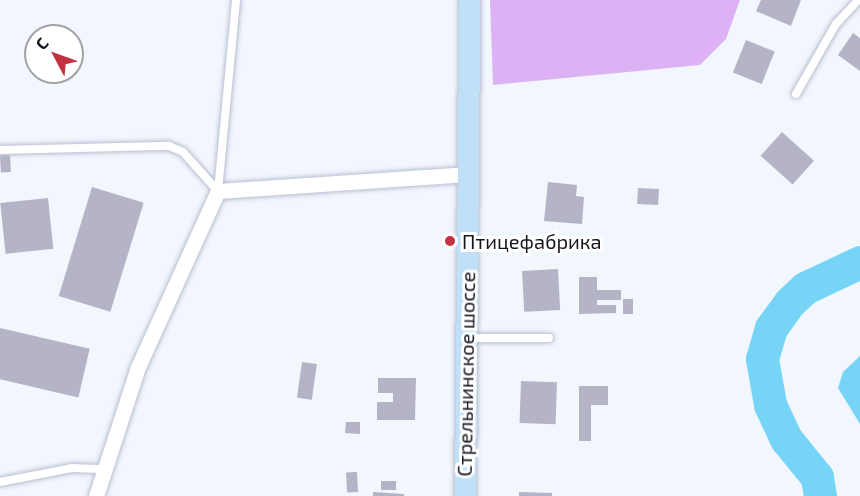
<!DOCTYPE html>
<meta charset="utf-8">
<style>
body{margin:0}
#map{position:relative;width:860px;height:496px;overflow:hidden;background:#f2f6fd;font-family:"Exo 2",sans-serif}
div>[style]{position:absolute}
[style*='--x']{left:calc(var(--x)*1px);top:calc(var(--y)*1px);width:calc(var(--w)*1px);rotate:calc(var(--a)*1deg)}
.forest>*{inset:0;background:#dcb2f5}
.water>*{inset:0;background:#76d5f6}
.river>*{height:33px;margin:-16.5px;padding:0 16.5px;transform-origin:16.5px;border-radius:16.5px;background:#76d5f6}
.building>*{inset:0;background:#b5b3c6;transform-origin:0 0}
.roads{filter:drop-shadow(0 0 2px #b8bfd1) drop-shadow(0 0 2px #b8bfd1)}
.service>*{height:8px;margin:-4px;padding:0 4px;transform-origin:4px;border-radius:4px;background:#fff}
.minor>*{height:15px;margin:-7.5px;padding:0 7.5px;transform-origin:7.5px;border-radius:7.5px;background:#fff}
.secondary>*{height:21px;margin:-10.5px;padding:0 10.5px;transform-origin:10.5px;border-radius:10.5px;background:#c0e0f8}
.dots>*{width:16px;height:16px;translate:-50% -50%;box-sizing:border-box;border:3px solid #fff;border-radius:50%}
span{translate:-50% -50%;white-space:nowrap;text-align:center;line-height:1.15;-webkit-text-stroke:6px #fff;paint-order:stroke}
.poi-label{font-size:20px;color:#14161d}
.left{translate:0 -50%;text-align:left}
.street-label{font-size:20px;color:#14161d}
.north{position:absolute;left:24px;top:24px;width:60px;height:60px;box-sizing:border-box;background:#fff;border:2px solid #a1a2a5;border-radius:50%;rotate:311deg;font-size:16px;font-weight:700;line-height:24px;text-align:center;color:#14161d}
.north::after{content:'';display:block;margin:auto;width:21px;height:27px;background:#c23241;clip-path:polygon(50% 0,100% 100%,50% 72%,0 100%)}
</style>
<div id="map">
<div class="forest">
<div style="clip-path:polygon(490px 0,740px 0,726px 39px,700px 65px,493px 85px)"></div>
</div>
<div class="water">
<div style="clip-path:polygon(860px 356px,860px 424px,838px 388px,843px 372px)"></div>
</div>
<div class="river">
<div style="--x:820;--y:496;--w:19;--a:-99"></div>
<div style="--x:817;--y:477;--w:49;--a:-129.2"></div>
<div style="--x:786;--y:439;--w:38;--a:-115"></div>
<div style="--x:770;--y:404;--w:46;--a:-100.1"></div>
<div style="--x:762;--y:359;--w:32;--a:-74"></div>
<div style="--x:771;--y:328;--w:32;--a:-54"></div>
<div style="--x:790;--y:302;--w:21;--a:-43"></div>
<div style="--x:805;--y:288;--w:61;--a:-25.3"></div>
</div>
<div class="building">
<div style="clip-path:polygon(761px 0,801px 0,791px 26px,756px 11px)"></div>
<div style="clip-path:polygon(853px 33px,860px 38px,860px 71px,838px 55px)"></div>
<div style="left:746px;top:40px;width:31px;height:35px;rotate:22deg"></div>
<div style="left:782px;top:132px;width:43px;height:32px;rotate:42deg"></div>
<div style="left:10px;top:155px;width:17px;height:10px;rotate:87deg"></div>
<div style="clip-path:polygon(548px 182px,577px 185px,576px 196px,584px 197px,582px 224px,544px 221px)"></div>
<div style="left:92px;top:187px;width:54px;height:114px;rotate:17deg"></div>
<div style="left:638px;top:188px;width:21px;height:16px;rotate:3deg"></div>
<div style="left:48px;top:198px;width:51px;height:48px;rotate:84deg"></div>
<div style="left:558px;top:269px;width:41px;height:36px;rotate:87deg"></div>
<div style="clip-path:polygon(579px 277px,597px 277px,597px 290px,621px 290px,621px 300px,597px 300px,597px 305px,616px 305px,616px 313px,579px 314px)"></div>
<div style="left:623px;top:299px;width:10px;height:15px"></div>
<div style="left:0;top:328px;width:92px;height:50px;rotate:13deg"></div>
<div style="left:302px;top:362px;width:15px;height:36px;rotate:8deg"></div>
<div style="clip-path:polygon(378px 378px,416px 378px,415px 420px,377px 420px,377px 402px,393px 402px,393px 393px,378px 393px)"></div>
<div style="left:521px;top:381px;width:36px;height:42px;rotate:2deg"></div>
<div style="clip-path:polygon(579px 386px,608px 386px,608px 405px,591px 405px,591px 441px,579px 441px)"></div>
<div style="clip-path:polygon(346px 422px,360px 422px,360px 434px,345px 433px)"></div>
<div style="left:357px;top:472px;width:20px;height:11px;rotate:87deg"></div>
<div style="left:381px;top:481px;width:15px;height:9px"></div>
<div style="clip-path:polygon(373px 492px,404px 494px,404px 496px,373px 496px)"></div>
<div style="clip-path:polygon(519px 492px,552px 493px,552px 496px,519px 496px)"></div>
</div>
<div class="roads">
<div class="service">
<div style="--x:796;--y:94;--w:81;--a:-60.3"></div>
<div style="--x:836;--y:24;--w:33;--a:-47"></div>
<div style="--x:0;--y:150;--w:169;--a:-1.4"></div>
<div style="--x:169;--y:146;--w:15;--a:23"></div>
<div style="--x:183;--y:152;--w:52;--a:48.1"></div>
<div style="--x:218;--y:191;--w:192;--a:-84.6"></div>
<div style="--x:468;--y:338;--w:81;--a:0"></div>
<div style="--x:0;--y:482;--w:73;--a:-11"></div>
<div style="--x:72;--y:468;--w:33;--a:2"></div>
</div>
<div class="minor">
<div style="--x:96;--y:496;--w:136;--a:-72"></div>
<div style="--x:138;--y:367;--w:193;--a:-65.6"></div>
<div style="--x:218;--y:191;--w:251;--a:-3.9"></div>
</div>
<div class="secondary">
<div style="--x:465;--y:496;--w:496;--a:-89.5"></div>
</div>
</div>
<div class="dots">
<div style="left:450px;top:241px;background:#c23241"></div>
</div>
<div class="poi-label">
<span class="left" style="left:462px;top:241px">Птицефабрика</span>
</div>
<div class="street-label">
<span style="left:466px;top:374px;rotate:-89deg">Стрельнинское шоссе</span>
</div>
<div class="north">С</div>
</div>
